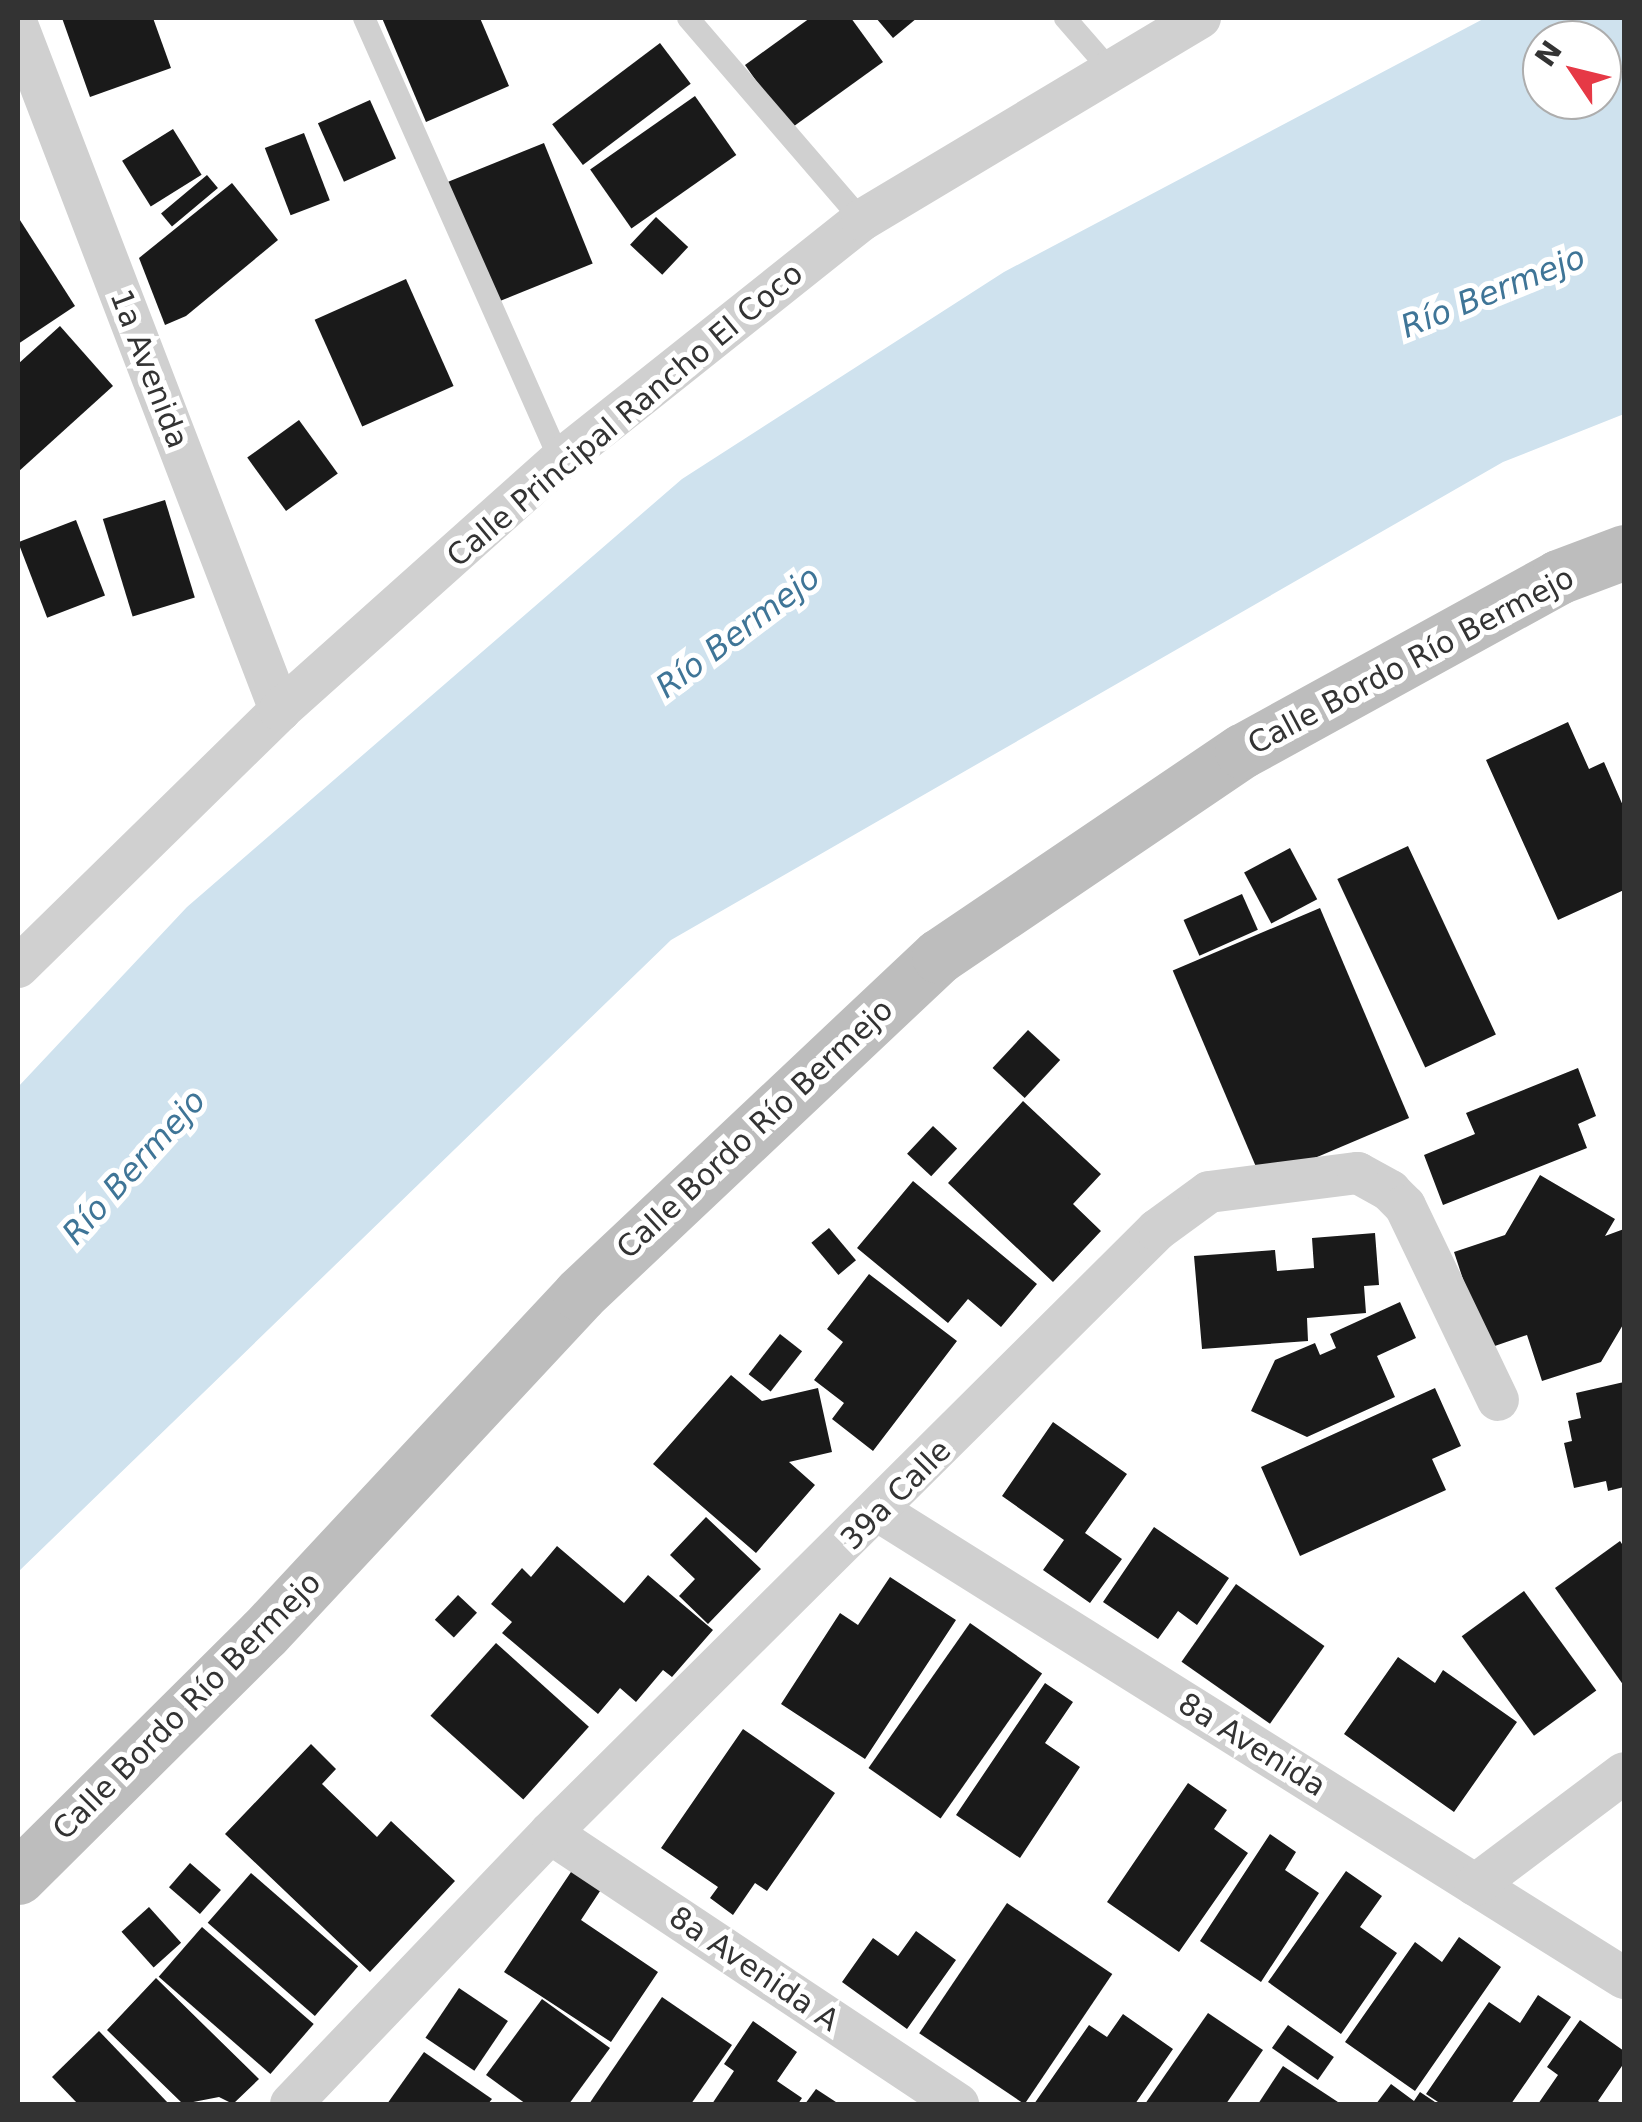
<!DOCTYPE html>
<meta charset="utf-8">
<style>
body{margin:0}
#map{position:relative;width:1642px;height:2122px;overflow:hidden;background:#fff;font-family:"DejaVu Sans",sans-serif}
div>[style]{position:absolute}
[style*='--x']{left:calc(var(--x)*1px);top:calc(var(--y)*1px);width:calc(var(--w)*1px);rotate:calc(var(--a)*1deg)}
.water>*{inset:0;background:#cfe2ee}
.building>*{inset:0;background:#1a1a1a;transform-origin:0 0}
.lane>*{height:22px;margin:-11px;padding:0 11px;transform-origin:11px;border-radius:11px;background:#d0d0d0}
.street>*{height:42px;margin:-21px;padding:0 21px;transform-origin:21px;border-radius:21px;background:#d0d0d0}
.secondary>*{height:55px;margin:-27.5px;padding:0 27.5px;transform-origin:27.5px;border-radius:27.5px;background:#bdbdbd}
span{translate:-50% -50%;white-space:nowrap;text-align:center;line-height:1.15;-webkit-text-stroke:10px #fff;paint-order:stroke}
.street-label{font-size:30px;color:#333}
.water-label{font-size:32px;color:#3f7597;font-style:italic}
.frame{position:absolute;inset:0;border:20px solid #333;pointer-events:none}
.north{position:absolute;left:1522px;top:20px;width:100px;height:100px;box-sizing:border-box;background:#fff;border:2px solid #adadad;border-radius:50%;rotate:305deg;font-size:28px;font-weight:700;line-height:40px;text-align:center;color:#333}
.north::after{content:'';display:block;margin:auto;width:35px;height:45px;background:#e63946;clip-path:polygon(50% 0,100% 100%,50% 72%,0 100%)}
</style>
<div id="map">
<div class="water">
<div style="clip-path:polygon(evenodd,1485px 18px,1624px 18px,1624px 414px,1503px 462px,671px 940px,18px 1572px,18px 1087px,187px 907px,682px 479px,1004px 272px,1485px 18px,1542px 40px,1602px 40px,1602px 100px,1542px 100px,1542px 40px)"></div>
</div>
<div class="building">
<div style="clip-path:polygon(62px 18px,153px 18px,171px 68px,90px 97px)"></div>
<div style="clip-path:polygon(382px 18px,480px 18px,509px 86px,426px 122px)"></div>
<div style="clip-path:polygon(810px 18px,851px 18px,883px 62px,790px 129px,745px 65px)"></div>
<div style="clip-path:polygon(876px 18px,917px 18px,893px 38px)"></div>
<div style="left:660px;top:43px;width:51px;height:135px;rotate:53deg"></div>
<div style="left:695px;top:96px;width:72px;height:128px;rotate:55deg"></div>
<div style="left:370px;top:100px;width:64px;height:57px;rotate:66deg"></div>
<div style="left:173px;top:129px;width:54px;height:60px;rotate:58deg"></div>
<div style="left:304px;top:133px;width:72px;height:42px;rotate:69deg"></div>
<div style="left:544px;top:143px;width:130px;height:108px;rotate:68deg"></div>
<div style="left:207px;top:175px;width:17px;height:60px;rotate:50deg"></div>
<div style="clip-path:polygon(232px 183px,278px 240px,186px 316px,165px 325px,139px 258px)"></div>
<div style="clip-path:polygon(18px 217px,75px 306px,18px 344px)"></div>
<div style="left:656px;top:217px;width:44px;height:38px;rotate:43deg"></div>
<div style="left:406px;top:279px;width:117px;height:100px;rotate:66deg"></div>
<div style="clip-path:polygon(60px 326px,113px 386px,18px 472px,18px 364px)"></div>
<div style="left:299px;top:420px;width:66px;height:64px;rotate:54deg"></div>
<div style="left:165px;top:500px;width:102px;height:65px;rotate:73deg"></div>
<div style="left:76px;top:520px;width:81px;height:62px;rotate:69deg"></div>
<div style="clip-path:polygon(1568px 722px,1589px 769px,1604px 762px,1624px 808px,1624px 890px,1558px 920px,1486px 760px)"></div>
<div style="left:1408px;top:846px;width:208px;height:78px;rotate:65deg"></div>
<div style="left:1290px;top:848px;width:58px;height:52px;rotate:62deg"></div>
<div style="left:1242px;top:894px;width:39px;height:64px;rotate:66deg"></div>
<div style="left:1320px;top:908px;width:228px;height:160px;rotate:67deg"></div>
<div style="left:1028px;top:1030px;width:44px;height:52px;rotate:43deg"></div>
<div style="clip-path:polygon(1578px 1068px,1596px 1116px,1578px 1124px,1587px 1148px,1443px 1205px,1424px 1155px,1475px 1134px,1466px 1113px)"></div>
<div style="clip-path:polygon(1023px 1101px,1101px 1174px,1073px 1204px,1101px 1231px,1053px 1282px,948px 1183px)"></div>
<div style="left:933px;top:1126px;width:33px;height:38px;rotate:43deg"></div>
<div style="clip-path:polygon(1540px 1175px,1615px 1219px,1605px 1236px,1624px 1229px,1624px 1323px,1601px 1362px,1542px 1381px,1527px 1335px,1486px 1349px,1454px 1252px,1505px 1235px)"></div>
<div style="clip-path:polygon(913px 1181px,1037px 1284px,1001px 1327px,968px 1299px,948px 1323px,857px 1248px)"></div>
<div style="left:829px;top:1228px;width:42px;height:23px;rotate:50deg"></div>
<div style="clip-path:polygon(1375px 1233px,1379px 1285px,1364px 1286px,1366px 1313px,1307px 1318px,1308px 1341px,1202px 1349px,1194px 1256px,1275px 1250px,1277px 1271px,1314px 1268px,1312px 1238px)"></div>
<div style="clip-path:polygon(869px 1274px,957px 1341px,873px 1451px,832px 1419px,844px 1403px,814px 1380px,843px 1342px,827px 1329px)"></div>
<div style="clip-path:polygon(1400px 1302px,1416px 1338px,1377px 1356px,1395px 1397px,1307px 1437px,1251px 1411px,1275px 1360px,1315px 1343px,1320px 1355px,1336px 1348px,1330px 1334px)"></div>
<div style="left:780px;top:1334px;width:28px;height:51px;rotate:38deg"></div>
<div style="clip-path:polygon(731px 1375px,762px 1401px,818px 1388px,832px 1452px,789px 1462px,815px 1485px,756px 1553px,653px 1464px)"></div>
<div style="clip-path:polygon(1624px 1382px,1624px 1487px,1608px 1491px,1606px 1481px,1574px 1488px,1564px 1443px,1572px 1441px,1568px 1421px,1581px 1418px,1576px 1393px)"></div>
<div style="clip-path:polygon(1435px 1388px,1461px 1446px,1432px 1459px,1446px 1490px,1300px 1556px,1261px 1467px)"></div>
<div style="clip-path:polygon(1053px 1422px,1127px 1474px,1085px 1533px,1122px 1559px,1090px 1603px,1043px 1570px,1064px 1540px,1002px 1496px)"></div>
<div style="clip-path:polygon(706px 1517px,761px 1569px,708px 1624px,679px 1596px,695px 1579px,670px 1555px)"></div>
<div style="clip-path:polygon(1154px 1527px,1229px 1578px,1197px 1625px,1178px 1611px,1158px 1639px,1103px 1602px)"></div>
<div style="clip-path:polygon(1620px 1541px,1624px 1547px,1624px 1686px,1555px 1588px)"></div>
<div style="clip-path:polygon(557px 1546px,624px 1603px,648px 1575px,713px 1630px,672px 1677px,663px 1670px,636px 1702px,620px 1688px,598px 1714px,502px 1633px,512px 1622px,491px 1604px,522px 1568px,531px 1577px)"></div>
<div style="clip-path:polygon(890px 1577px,956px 1620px,865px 1759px,781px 1704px,840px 1613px,858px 1625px)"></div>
<div style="left:1236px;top:1584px;width:108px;height:95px;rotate:35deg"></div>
<div style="left:1524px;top:1591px;width:123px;height:77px;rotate:54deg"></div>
<div style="left:458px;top:1595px;width:26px;height:34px;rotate:43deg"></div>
<div style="left:970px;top:1623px;width:88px;height:177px;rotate:35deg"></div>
<div style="left:496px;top:1643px;width:125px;height:98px;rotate:42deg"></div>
<div style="clip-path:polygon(1398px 1657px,1435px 1683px,1443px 1670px,1517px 1722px,1454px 1812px,1344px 1734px)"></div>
<div style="clip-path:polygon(1045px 1683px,1073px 1702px,1045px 1743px,1080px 1767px,1020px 1858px,956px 1815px)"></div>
<div style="clip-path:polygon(743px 1729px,835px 1793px,767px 1891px,755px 1883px,733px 1915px,710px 1898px,718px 1887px,661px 1848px)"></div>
<div style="clip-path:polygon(311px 1744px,336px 1769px,322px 1784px,377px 1837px,391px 1821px,455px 1881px,370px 1972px,225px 1834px)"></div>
<div style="clip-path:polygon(1188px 1783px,1227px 1810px,1214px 1829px,1248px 1853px,1179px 1952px,1107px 1902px)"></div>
<div style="clip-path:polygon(1270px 1834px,1296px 1852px,1285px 1870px,1319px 1893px,1261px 1982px,1200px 1941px)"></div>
<div style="left:190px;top:1863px;width:41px;height:32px;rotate:41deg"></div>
<div style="clip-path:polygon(575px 1866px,604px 1885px,581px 1920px,658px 1972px,611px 2042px,504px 1972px)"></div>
<div style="clip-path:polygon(1346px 1871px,1382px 1896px,1360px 1927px,1397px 1953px,1341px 2034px,1268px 1982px)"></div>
<div style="left:251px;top:1873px;width:142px;height:66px;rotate:41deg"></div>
<div style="left:1007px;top:1903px;width:127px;height:157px;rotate:34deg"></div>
<div style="left:149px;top:1907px;width:48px;height:37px;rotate:48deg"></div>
<div style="left:202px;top:1927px;width:148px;height:66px;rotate:41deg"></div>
<div style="clip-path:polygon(916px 1931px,956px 1960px,907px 2029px,842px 1982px,873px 1938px,898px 1956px)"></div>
<div style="clip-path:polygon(1459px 1937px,1501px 1967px,1415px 2091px,1345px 2042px,1415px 1942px,1442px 1962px)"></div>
<div style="clip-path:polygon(156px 1978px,259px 2079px,233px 2104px,219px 2097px,183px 2104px,107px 2030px)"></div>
<div style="left:459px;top:1988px;width:59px;height:60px;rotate:34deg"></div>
<div style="clip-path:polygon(1538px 1995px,1571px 2017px,1511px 2104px,1441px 2104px,1426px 2094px,1489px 2002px,1520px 2023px)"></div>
<div style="clip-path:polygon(662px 1997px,732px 2045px,691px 2104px,589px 2104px)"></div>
<div style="clip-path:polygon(542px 1999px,610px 2048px,569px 2104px,526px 2104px,486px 2075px)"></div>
<div style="clip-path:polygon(1208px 2013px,1263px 2050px,1226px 2104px,1145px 2104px)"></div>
<div style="clip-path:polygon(1123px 2014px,1173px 2049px,1135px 2104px,1034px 2104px,1089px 2025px,1107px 2037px)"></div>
<div style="clip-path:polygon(1580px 2020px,1624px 2051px,1624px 2063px,1598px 2101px,1603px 2104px,1538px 2104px,1558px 2075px,1547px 2067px)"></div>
<div style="clip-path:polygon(753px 2021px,797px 2052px,777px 2081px,802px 2098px,798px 2104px,712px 2104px,734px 2071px,724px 2064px)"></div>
<div style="left:1288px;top:2025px;width:56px;height:28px;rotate:35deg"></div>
<div style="clip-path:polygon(99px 2031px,169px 2104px,78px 2104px,52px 2077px)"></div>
<div style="clip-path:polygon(424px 2052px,492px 2099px,488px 2104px,387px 2104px)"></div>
<div style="clip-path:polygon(1283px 2066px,1341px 2104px,1258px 2104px)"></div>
<div style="clip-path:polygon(1391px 2084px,1414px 2101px,1420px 2092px,1438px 2104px,1376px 2104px)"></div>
<div style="clip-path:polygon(816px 2089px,839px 2104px,805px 2104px)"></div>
</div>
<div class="lane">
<div style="--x:364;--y:18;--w:484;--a:66.1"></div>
<div style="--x:688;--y:18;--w:267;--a:49.3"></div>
<div style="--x:1065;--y:18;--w:70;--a:49"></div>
</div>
<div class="street">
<div style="--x:18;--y:27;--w:732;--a:69.01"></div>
<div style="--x:18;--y:967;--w:367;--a:-44.4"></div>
<div style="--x:280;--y:710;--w:375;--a:-41.8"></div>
<div style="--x:560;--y:460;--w:386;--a:-38.5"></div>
<div style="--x:862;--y:220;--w:394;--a:-30.9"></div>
<div style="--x:880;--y:1512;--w:878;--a:32.06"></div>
<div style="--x:550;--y:1833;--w:490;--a:33.6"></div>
<div style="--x:1475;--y:1885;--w:186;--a:-36.9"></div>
<div style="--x:291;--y:2104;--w:375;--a:-46.3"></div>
<div style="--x:550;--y:1833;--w:856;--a:-44.81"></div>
<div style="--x:1157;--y:1230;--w:64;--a:-36.2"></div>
<div style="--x:1209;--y:1192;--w:150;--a:-7.3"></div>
<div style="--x:1358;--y:1173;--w:37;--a:29"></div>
<div style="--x:1390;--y:1191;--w:21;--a:45"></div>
<div style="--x:1405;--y:1206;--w:215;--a:64.4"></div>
</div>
<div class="secondary">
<div style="--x:18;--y:1877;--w:346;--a:-44.8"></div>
<div style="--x:264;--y:1633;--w:463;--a:-47"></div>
<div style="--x:580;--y:1294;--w:493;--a:-43.3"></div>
<div style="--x:939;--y:956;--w:366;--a:-34.1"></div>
<div style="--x:1242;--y:751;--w:361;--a:-28.8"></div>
<div style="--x:1558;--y:577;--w:71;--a:-20.7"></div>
</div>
<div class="street-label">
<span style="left:149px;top:369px;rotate:69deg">1a Avenida</span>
<span style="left:625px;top:415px;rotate:-40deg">Calle Principal Rancho El Coco</span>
<span style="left:1411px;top:661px;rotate:-28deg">Calle Bordo Río Bermejo</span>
<span style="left:755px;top:1129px;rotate:-43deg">Calle Bordo Río Bermejo</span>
<span style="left:896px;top:1495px;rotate:-45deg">39a Calle</span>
<span style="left:187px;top:1706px;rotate:-45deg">Calle Bordo Río Bermejo</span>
<span style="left:1252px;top:1745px;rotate:32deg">8a Avenida</span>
<span style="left:754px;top:1969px;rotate:34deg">8a Avenida A</span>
</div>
<div class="water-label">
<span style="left:1493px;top:292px;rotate:-22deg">Río Bermejo</span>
<span style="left:738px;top:632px;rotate:-37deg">Río Bermejo</span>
<span style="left:134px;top:1167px;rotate:-48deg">Río Bermejo</span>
</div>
<div class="frame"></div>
<div class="north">N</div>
</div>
